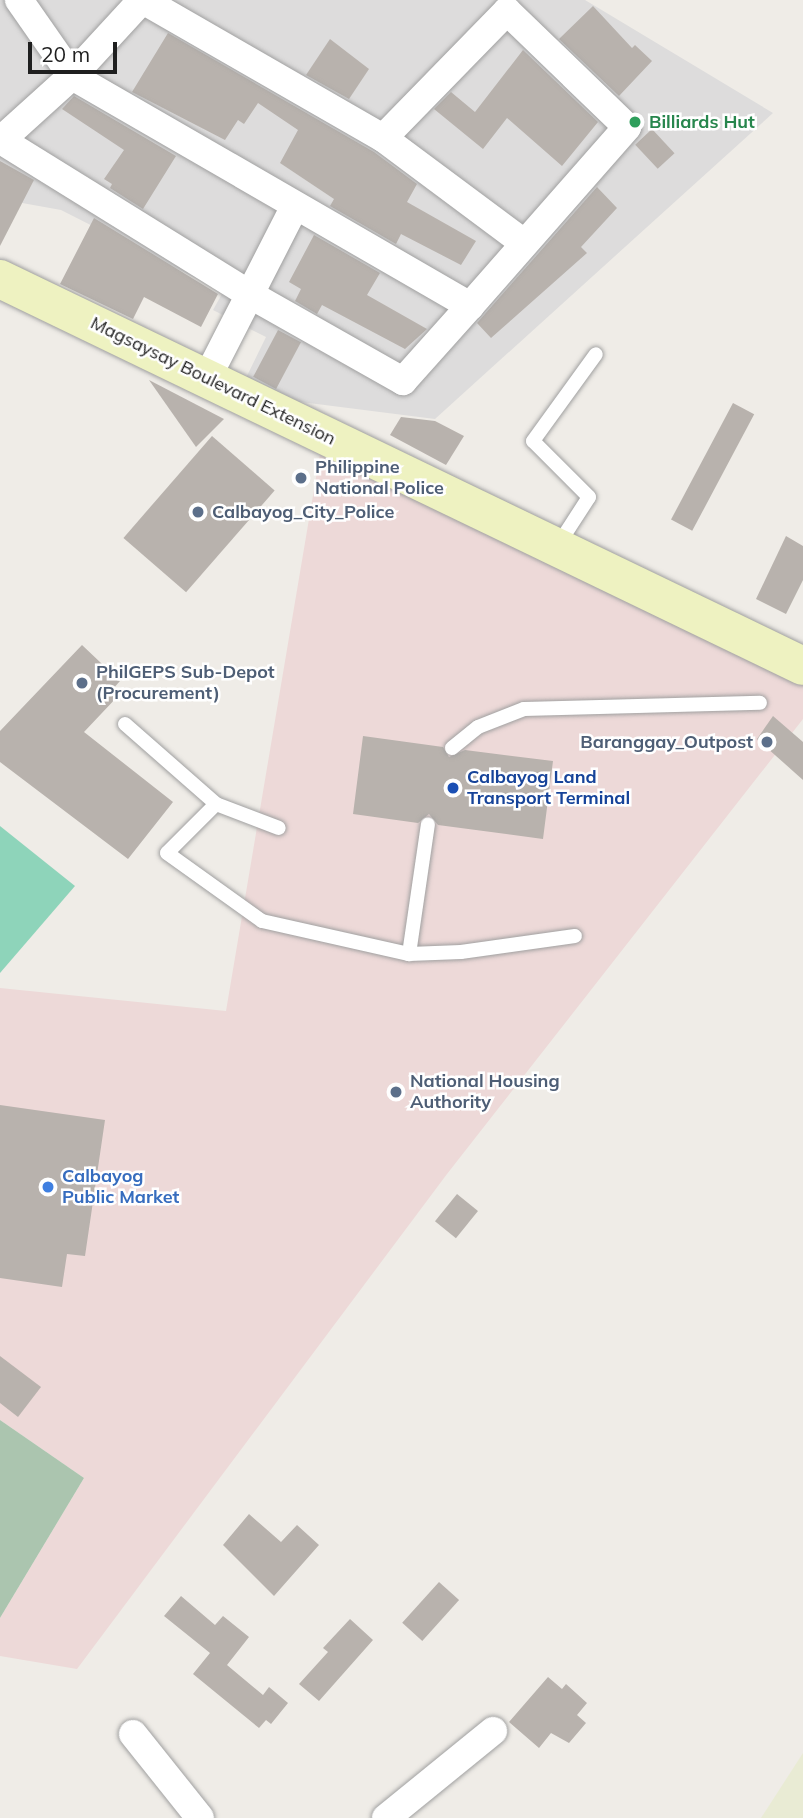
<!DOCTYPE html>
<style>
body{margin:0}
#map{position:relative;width:803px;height:1818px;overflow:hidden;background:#efece7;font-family:Mulish,sans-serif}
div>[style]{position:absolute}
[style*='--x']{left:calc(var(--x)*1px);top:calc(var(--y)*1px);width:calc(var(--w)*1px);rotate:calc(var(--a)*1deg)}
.residential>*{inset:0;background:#dddcdc}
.commercial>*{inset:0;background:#edd9d8}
.farmland>*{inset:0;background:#e9ebd4}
.cemetery>*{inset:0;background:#abc5af}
.pitch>*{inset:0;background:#8ed4ba}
.building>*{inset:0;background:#b8b2ad;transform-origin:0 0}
.roads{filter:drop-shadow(0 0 2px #a0a0a0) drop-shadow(0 0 2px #a0a0a0)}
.lane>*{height:14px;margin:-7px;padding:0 7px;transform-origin:7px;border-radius:7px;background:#fff}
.street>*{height:28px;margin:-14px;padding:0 14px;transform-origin:14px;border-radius:14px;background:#fff}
.secondary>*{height:38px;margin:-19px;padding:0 19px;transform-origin:19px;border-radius:19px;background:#eef2c1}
.dots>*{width:19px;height:19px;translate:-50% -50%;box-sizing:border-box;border:4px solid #fff;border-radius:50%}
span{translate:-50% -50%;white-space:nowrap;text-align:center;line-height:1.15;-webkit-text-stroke:5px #fff;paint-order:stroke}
.leisure-label{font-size:18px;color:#27864d;font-weight:700}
.left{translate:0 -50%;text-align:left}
.street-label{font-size:18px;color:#1f1f1f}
.service-label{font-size:18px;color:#4e5e75;font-weight:700}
.right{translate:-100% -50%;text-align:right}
.transit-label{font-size:18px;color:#164399;font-weight:700}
.shop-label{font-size:18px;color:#366cbe;font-weight:700}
.scale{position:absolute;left:28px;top:42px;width:89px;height:32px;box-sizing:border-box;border:4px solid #1f1f1f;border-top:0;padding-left:9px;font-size:21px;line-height:24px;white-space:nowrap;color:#1f1f1f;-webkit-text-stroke:5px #fff;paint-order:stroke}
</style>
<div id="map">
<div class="residential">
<div style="clip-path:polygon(0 0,585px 0,773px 113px,435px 419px,301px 402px,292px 408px,243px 384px,266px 337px,213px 310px,223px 292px,61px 210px,0 199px)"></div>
</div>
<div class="commercial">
<div style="clip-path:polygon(323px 436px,803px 669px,803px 719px,447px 1174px,77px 1669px,0 1656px,0 1618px,84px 1478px,0 1420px,0 988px,226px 1011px)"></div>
</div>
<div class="farmland">
<div style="clip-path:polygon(803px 1753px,803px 1818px,761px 1818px)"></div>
</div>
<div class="cemetery">
<div style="clip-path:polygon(0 1420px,84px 1478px,0 1618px)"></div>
</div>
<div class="pitch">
<div style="clip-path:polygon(0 826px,75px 886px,0 973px)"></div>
</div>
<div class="building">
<div style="clip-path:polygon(593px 6px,632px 48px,635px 45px,652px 61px,619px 96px,559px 39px)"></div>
<div style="clip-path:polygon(168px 33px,374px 152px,417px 184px,407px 202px,476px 241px,461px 265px,401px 234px,396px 244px,330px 206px,334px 199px,280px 163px,298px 130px,258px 103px,244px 124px,238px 120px,225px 140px,132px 92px)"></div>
<div style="clip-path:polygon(330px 39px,369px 69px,349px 99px,306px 75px)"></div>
<div style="clip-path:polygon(523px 50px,598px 122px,562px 166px,507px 118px,483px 149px,434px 109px,451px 92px,475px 112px)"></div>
<div style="clip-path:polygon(74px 96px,176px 156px,143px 209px,110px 188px,112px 184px,104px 179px,124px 150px,62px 109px)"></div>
<div style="left:652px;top:129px;width:33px;height:23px;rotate:47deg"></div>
<div style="clip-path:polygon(0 161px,34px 180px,0 246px)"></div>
<div style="clip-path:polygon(597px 187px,617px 208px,581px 247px,587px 253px,491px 338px,477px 323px)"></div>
<div style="clip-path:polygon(94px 218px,218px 294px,201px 327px,144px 297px,133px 319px,60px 284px)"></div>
<div style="clip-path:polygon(314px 235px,380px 273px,367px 295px,427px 329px,405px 349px,322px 305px,317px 314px,295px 301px,301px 289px,289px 282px)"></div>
<div style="left:278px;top:330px;width:26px;height:53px;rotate:28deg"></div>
<div style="clip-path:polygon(149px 380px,224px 419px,196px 447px)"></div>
<div style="left:733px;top:403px;width:24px;height:132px;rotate:28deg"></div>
<div style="clip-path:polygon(401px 417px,435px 421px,464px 436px,446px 465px,390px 435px)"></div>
<div style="left:212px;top:436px;width:83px;height:135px;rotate:41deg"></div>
<div style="clip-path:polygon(786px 536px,803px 546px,803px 580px,786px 614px,756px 599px)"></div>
<div style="clip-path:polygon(82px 645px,120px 681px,112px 690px,118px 696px,84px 732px,173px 802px,128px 859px,0 762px,0 731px)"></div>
<div style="clip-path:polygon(773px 716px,803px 742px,803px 780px,757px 739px)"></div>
<div style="clip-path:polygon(363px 736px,443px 747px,449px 757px,465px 750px,553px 761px,543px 839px,438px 825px,429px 814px,418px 823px,353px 814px)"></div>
<div style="clip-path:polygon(0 1105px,105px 1120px,85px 1256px,67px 1254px,62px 1287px,0 1278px)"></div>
<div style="left:457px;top:1194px;width:27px;height:35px;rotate:39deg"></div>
<div style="clip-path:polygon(0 1356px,41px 1387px,18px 1417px,0 1403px)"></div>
<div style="clip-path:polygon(249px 1514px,281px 1542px,297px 1525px,319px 1545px,274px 1596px,223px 1545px)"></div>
<div style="left:439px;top:1582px;width:27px;height:55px;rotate:42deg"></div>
<div style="clip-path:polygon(181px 1596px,215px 1625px,223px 1616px,249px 1637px,227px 1665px,263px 1695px,269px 1687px,288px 1703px,271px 1724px,266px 1720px,259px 1728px,193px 1674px,210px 1653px,164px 1616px)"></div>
<div style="clip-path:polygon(350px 1619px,373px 1640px,319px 1701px,299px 1684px,328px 1652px,323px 1648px)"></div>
<div style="clip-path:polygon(548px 1677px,562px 1689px,566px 1684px,587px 1703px,577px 1715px,586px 1723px,569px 1743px,551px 1733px,539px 1748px,509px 1722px)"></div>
</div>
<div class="roads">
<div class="lane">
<div style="--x:558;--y:545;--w:57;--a:-57.1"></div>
<div style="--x:589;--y:497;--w:79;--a:-135"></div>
<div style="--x:533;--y:441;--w:107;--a:-54.1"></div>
<div style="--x:125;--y:724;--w:121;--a:41.3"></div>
<div style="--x:216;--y:804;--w:67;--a:20.9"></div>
<div style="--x:452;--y:748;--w:33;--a:-39"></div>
<div style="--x:478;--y:727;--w:49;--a:-21.4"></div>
<div style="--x:524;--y:709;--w:236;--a:-1.5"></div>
<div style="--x:216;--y:804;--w:69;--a:135"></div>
<div style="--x:167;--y:853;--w:117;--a:35.6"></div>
<div style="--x:262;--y:921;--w:151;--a:12.7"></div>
<div style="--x:409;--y:954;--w:52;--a:-2.2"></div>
<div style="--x:461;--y:952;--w:115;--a:-8"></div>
<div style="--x:409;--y:954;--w:131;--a:-81.7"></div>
</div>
<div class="street">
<div style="--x:19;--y:0;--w:93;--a:55.1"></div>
<div style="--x:72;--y:76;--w:460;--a:30"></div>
<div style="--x:470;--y:306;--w:238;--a:-48.7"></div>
<div style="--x:627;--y:127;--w:167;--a:-136"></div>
<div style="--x:507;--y:11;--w:177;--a:134.3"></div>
<div style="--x:143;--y:0;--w:277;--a:29.9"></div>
<div style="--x:383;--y:138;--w:176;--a:36.7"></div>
<div style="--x:0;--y:141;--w:97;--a:-42.1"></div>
<div style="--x:72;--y:76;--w:103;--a:-47.4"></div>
<div style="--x:4;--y:142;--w:288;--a:31.8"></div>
<div style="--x:249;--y:294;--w:177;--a:29.5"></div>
<div style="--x:403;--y:381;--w:101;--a:-48.2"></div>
<div style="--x:208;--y:376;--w:191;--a:-62.9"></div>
<div style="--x:133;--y:1734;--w:107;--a:51.4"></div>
<div style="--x:386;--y:1818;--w:138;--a:-39.1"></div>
</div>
<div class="secondary">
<div style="--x:0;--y:279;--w:891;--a:25.73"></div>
</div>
</div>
<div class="dots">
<div style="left:635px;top:122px;background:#2e9e5b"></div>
<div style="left:301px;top:478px;background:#5c6f8a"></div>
<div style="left:198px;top:512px;background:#5c6f8a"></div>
<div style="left:82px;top:683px;background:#5c6f8a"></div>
<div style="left:767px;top:742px;background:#5c6f8a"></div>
<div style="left:453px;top:788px;background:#1a4fb4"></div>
<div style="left:396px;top:1092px;background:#5c6f8a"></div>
<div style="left:48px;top:1187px;background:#3f7fe0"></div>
</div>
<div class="leisure-label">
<span class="left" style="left:649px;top:122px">Billiards Hut</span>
</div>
<div class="street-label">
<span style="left:213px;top:381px;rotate:26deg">Magsaysay Boulevard Extension</span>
</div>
<div class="service-label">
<span class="left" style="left:315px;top:478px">Philippine<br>National Police</span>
<span class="left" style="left:212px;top:512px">Calbayog_City_Police</span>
<span class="left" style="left:96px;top:683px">PhilGEPS Sub-Depot<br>(Procurement)</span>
<span class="right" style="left:753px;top:742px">Baranggay_Outpost</span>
<span class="left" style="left:410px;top:1092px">National Housing<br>Authority</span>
</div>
<div class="transit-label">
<span class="left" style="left:467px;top:788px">Calbayog Land<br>Transport Terminal</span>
</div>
<div class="shop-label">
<span class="left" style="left:62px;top:1187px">Calbayog<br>Public Market</span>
</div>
<div class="scale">20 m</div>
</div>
